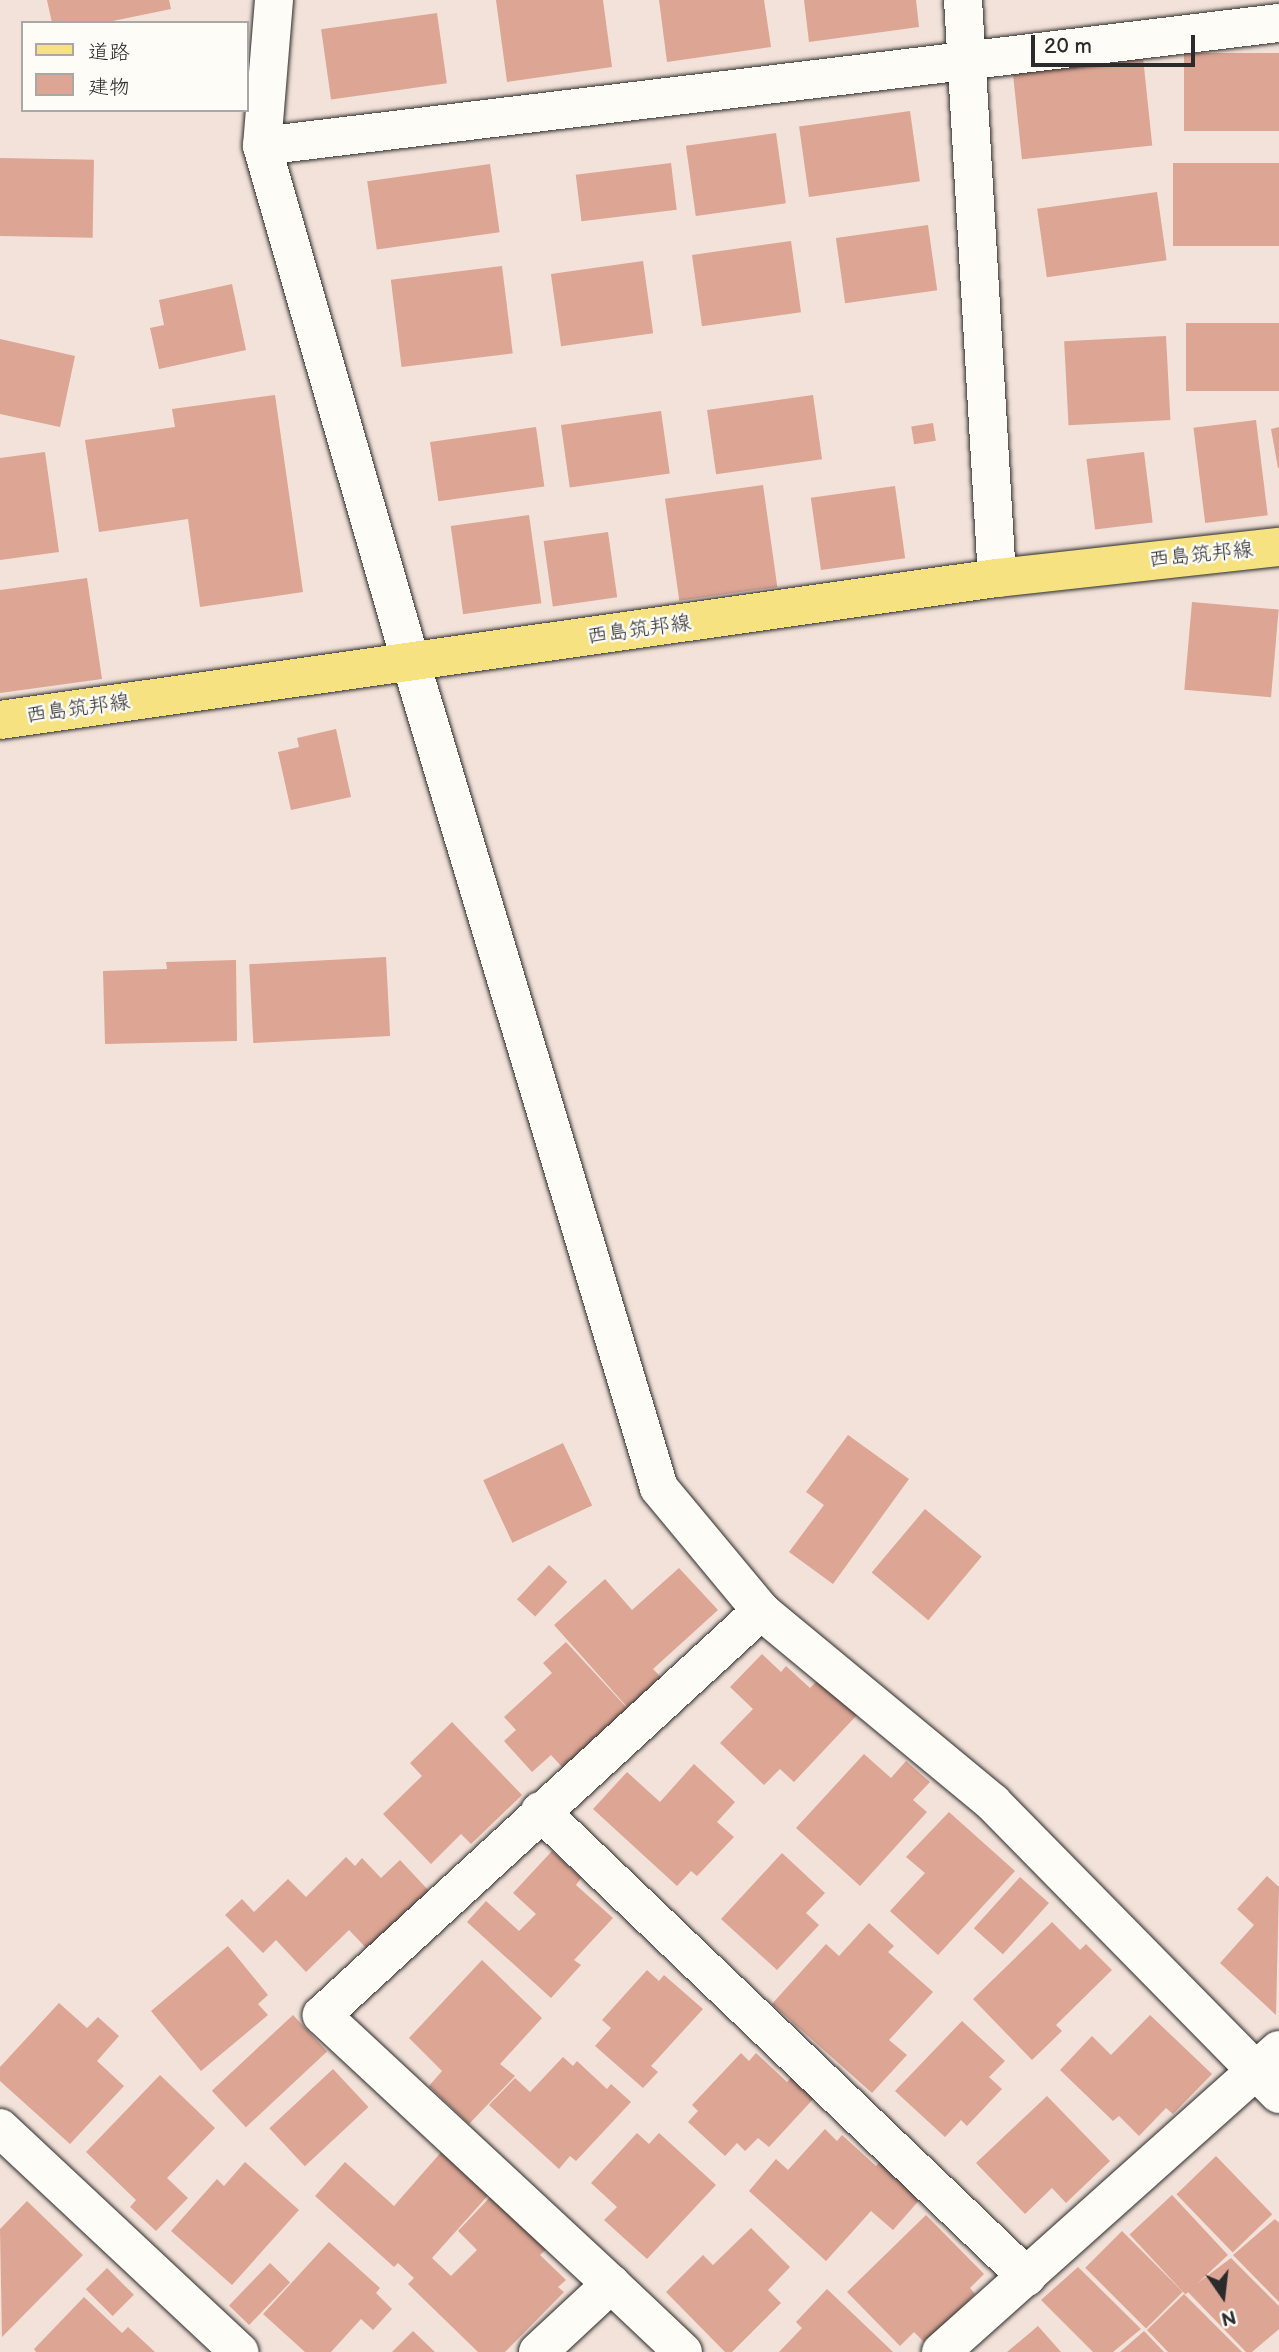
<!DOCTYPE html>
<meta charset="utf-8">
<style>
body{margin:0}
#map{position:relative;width:1279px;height:2352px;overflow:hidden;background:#f3e2d9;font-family:"Balsamiq Sans","Klee One",sans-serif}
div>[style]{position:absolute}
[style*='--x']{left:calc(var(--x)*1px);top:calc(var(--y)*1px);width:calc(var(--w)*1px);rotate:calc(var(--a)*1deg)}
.building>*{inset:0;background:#dca594;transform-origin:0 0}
.roads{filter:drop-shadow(0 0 2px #2b2b2b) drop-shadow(0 0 2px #2b2b2b)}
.minor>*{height:38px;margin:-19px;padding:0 19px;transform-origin:19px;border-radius:19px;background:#fdfcf7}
.major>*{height:38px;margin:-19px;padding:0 19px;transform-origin:19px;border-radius:19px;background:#f6e281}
span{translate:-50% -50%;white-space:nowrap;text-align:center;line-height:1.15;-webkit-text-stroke:5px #fdfcf7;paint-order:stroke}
.street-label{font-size:21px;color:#2b2b2b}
.legend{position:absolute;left:21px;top:21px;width:228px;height:91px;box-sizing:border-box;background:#fdfcf7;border:2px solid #a9a8a5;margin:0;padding:9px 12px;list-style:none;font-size:21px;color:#2b2b2b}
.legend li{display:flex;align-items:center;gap:14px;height:35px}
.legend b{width:35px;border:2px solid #a9a8a5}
.north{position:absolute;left:1188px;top:2261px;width:70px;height:70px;-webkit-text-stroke:5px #fdfcf7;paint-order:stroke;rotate:166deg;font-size:19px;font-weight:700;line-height:28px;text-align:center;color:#2b2b2b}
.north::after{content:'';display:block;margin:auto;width:24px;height:32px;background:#2b2b2b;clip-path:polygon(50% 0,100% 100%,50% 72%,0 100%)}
.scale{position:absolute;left:1031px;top:35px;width:164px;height:32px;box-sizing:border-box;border:4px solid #2b2b2b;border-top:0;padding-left:9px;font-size:21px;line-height:24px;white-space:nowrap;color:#2b2b2b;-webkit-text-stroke:5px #fdfcf7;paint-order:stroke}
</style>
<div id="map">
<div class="building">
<div style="clip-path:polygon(47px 0,169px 0,171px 9px,103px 23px,52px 23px)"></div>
<div style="clip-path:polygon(496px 0,603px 0,612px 67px,507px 82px)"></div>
<div style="clip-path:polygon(659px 0,764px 0,771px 47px,667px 62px)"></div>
<div style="clip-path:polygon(804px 0,916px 0,919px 27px,809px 42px)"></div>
<div style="left:437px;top:13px;width:71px;height:117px;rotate:82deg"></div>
<div style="left:1142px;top:48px;width:98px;height:131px;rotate:84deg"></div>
<div style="left:1279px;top:53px;width:78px;height:95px;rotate:90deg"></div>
<div style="left:910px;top:111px;width:71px;height:112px;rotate:82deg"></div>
<div style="left:776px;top:133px;width:71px;height:91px;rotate:82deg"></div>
<div style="left:0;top:158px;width:94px;height:78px;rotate:1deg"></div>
<div style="left:671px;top:163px;width:47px;height:96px;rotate:83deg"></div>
<div style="left:1279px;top:163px;width:83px;height:106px;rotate:90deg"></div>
<div style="left:490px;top:164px;width:69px;height:124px;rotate:82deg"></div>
<div style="left:1157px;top:192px;width:69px;height:121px;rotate:82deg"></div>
<div style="left:928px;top:225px;width:66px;height:93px;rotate:82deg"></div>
<div style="left:791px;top:241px;width:72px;height:100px;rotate:82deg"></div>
<div style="left:643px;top:261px;width:73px;height:93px;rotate:82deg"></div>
<div style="left:502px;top:266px;width:88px;height:112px;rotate:83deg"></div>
<div style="clip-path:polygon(232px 284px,246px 350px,159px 369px,150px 328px,164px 325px,159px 300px)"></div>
<div style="left:1279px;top:323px;width:68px;height:93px;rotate:90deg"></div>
<div style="left:1166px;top:336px;width:84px;height:102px;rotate:87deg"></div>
<div style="clip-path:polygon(0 339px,75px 356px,60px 427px,0 414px)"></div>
<div style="clip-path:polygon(275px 395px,303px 592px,200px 607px,188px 519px,99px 532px,85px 440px,175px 427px,172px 409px)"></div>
<div style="left:813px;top:395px;width:65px;height:107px;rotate:82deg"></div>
<div style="left:661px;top:411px;width:63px;height:101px;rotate:82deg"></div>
<div style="left:1256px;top:420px;width:96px;height:63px;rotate:83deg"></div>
<div style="left:933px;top:423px;width:18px;height:22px;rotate:81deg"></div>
<div style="left:536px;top:427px;width:60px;height:107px;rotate:82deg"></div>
<div style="clip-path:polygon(1279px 427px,1279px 468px,1278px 468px,1271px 429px)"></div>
<div style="clip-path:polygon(45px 452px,59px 552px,0 560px,0 458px)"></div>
<div style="left:1144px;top:452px;width:71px;height:58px;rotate:83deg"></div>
<div style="left:763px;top:485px;width:103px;height:99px;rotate:82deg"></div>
<div style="left:895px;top:486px;width:73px;height:85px;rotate:82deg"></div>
<div style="left:529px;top:515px;width:89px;height:79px;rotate:82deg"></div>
<div style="left:608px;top:532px;width:66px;height:65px;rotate:82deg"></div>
<div style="clip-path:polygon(87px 578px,102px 679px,0 693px,0 590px)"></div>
<div style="left:1192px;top:602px;width:87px;height:88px;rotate:5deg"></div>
<div style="clip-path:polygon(336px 729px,351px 797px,291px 810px,278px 752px,299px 747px,297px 738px)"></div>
<div style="left:386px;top:957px;width:79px;height:137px;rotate:87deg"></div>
<div style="clip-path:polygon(236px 960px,237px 1041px,105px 1044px,103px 971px,167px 969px,166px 962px)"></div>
<div style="clip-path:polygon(848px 1435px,909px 1479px,833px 1584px,789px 1552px,824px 1505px,806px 1492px)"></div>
<div style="left:563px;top:1443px;width:69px;height:88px;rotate:65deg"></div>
<div style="left:925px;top:1509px;width:74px;height:83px;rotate:40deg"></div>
<div style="left:549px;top:1565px;width:25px;height:47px;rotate:43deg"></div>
<div style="clip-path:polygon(679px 1568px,718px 1610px,653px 1669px,662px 1678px,628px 1708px,554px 1625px,605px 1579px,632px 1610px)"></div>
<div style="clip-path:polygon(566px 1642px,628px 1709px,563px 1768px,551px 1755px,532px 1772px,504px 1741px,516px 1730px,504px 1717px,552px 1673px,543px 1663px)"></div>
<div style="clip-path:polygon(762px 1654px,781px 1672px,786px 1666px,810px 1688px,819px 1679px,857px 1715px,794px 1782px,780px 1769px,764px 1785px,720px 1743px,753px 1709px,730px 1687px)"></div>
<div style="clip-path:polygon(452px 1722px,522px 1795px,471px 1844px,461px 1834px,431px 1864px,383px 1814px,422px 1776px,410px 1763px)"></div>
<div style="clip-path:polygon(864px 1754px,891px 1778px,906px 1761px,930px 1782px,913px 1800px,927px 1812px,860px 1886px,796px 1828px)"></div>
<div style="clip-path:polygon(694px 1764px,735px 1802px,717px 1822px,734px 1837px,697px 1876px,691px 1871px,677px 1886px,593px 1809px,627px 1772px,660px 1802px)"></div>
<div style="clip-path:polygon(949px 1812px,1015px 1871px,938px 1955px,890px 1911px,925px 1873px,906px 1857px)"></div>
<div style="clip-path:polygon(552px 1851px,581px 1878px,576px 1885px,613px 1918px,574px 1960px,581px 1965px,551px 1998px,467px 1922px,486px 1901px,519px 1931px,536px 1914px,513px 1893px)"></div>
<div style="clip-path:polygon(782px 1853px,825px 1893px,806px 1913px,819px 1925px,777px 1970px,721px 1919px)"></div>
<div style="clip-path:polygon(346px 1857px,355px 1866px,362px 1858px,381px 1878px,400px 1860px,430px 1892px,369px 1951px,349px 1930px,306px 1972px,276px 1940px,263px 1953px,225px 1915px,242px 1899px,254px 1912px,288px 1879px,306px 1897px)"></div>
<div style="clip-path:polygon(1267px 1876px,1279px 1887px,1276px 2015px,1220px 1963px,1254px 1925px,1237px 1909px)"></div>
<div style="left:1020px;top:1877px;width:39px;height:69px;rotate:42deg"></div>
<div style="clip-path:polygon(1052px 1922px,1080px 1950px,1086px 1944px,1112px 1970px,1056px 2025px,1062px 2031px,1032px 2060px,973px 1999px)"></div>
<div style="clip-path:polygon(869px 1923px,894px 1946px,888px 1952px,933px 1992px,889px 2040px,907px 2055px,872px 2093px,772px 2004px,826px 1944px,839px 1956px)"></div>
<div style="clip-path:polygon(228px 1946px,268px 1995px,258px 2004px,268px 2015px,201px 2071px,151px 2011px)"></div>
<div style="clip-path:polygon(482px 1960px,542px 2018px,500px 2064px,515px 2076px,469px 2124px,429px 2086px,442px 2071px,409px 2038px)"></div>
<div style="clip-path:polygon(647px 1970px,659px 1981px,664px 1975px,703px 2009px,651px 2066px,658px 2072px,643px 2088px,595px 2046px,611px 2028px,602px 2020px)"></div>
<div style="clip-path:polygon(59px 2003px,87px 2028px,98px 2017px,119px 2036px,97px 2061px,124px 2086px,70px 2144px,0 2081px,0 2067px)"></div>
<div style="left:293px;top:2015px;width:50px;height:111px;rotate:47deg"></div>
<div style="clip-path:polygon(1150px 2015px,1212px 2074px,1173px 2114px,1166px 2108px,1139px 2136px,1119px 2116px,1113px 2121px,1060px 2070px,1092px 2036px,1111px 2055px)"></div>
<div style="clip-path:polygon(962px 2021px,1005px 2061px,989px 2077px,1002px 2089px,967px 2126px,961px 2120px,945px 2137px,895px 2091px)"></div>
<div style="clip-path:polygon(741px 2053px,749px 2061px,756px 2053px,787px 2082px,793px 2076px,815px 2097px,769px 2147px,758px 2138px,745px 2151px,737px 2143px,725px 2156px,688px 2122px,698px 2111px,692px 2105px)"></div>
<div style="clip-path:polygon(563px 2057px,573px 2066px,577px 2061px,607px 2089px,611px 2084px,631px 2102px,576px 2161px,570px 2156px,559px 2169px,489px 2105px,515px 2078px,530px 2092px)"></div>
<div style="left:333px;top:2069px;width:52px;height:87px;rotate:47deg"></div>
<div style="clip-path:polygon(160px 2075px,215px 2128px,167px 2178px,188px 2198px,156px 2231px,130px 2207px,136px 2200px,86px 2152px)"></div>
<div style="clip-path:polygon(1047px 2096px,1110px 2161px,1066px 2203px,1052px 2188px,1025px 2214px,976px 2163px)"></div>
<div style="clip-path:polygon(825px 2129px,837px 2141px,842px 2135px,876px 2166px,881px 2160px,922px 2197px,893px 2230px,871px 2211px,826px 2261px,749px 2191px,776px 2159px,788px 2170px)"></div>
<div style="clip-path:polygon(637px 2133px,649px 2144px,659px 2133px,716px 2185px,647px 2259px,604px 2220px,617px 2207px,591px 2183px)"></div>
<div style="clip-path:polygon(443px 2150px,491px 2192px,432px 2258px,451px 2276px,477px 2250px,458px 2231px,493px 2194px,549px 2247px,540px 2255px,566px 2280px,558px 2287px,564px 2292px,505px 2352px,478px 2352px,408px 2284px,414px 2278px,398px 2263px,394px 2267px,315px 2196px,345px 2162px,394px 2206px)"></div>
<div style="left:1216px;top:2156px;width:81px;height:55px;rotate:46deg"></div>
<div style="clip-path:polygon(245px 2162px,299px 2210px,232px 2285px,171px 2231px,217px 2179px,224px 2186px)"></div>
<div style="left:1172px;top:2195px;width:82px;height:58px;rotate:47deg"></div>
<div style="clip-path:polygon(27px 2201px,83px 2255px,2px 2337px,0 2229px)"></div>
<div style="clip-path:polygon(926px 2215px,984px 2274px,970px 2288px,975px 2294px,925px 2343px,914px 2332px,900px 2346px,847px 2292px)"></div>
<div style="clip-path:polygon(1275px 2219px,1279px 2223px,1279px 2302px,1233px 2255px)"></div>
<div style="clip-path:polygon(751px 2228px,790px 2267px,768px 2290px,781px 2303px,732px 2352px,725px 2352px,666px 2292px,703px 2255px,713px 2265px)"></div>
<div style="left:1122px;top:2231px;width:86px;height:52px;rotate:45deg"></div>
<div style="clip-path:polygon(329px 2242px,380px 2288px,376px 2293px,392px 2309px,373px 2330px,361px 2319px,331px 2352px,305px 2352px,263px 2314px)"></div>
<div style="clip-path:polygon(1231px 2258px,1279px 2306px,1279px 2329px,1252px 2352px,1246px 2352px,1187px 2291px)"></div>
<div style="left:270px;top:2263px;width:28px;height:59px;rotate:44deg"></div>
<div style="clip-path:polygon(1078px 2267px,1141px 2329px,1113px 2352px,1093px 2352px,1041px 2300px)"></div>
<div style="left:107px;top:2268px;width:38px;height:30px;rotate:45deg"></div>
<div style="clip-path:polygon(827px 2289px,893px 2352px,779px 2352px,802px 2328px,796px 2322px)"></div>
<div style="clip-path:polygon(1184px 2294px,1242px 2352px,1168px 2352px,1147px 2330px)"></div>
<div style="clip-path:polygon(84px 2297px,122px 2333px,128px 2327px,155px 2352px,36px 2352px,34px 2349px)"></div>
<div style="clip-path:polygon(1038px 2326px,1061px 2352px,1007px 2352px)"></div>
<div style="clip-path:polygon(413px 2331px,435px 2352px,392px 2352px)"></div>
<div style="clip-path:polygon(1144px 2331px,1164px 2352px,1120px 2352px)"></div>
</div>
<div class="roads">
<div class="minor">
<div style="--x:274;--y:0;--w:146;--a:94.7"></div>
<div style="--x:262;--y:146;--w:538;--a:73.92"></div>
<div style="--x:411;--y:663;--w:861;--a:73.27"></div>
<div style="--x:659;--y:1488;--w:160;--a:50.3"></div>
<div style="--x:761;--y:1611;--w:301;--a:39.6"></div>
<div style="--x:993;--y:1803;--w:408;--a:45.5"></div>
<div style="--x:963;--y:0;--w:579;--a:86.63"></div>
<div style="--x:262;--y:146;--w:1024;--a:-6.9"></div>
<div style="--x:540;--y:1811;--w:674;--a:43.74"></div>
<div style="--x:0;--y:2128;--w:328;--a:43.1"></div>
<div style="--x:611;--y:2284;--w:99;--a:43.4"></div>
<div style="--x:538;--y:2352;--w:100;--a:-43"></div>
<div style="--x:611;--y:2284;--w:395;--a:-137.1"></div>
<div style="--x:322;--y:2015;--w:597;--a:-42.62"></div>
<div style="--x:941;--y:2352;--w:453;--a:-41.8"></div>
</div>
<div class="major">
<div style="--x:0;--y:720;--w:1007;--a:-8.11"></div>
<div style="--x:997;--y:578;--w:284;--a:-6.3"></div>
</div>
</div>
<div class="street-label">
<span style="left:1201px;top:555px;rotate:-6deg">西島筑邦線</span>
<span style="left:639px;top:630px;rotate:-8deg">西島筑邦線</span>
<span style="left:78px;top:709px;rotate:-8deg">西島筑邦線</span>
</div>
<ul class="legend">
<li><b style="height:9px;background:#f6e281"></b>道路</li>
<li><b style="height:19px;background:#dca594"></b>建物</li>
</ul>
<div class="north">N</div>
<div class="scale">20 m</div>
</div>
